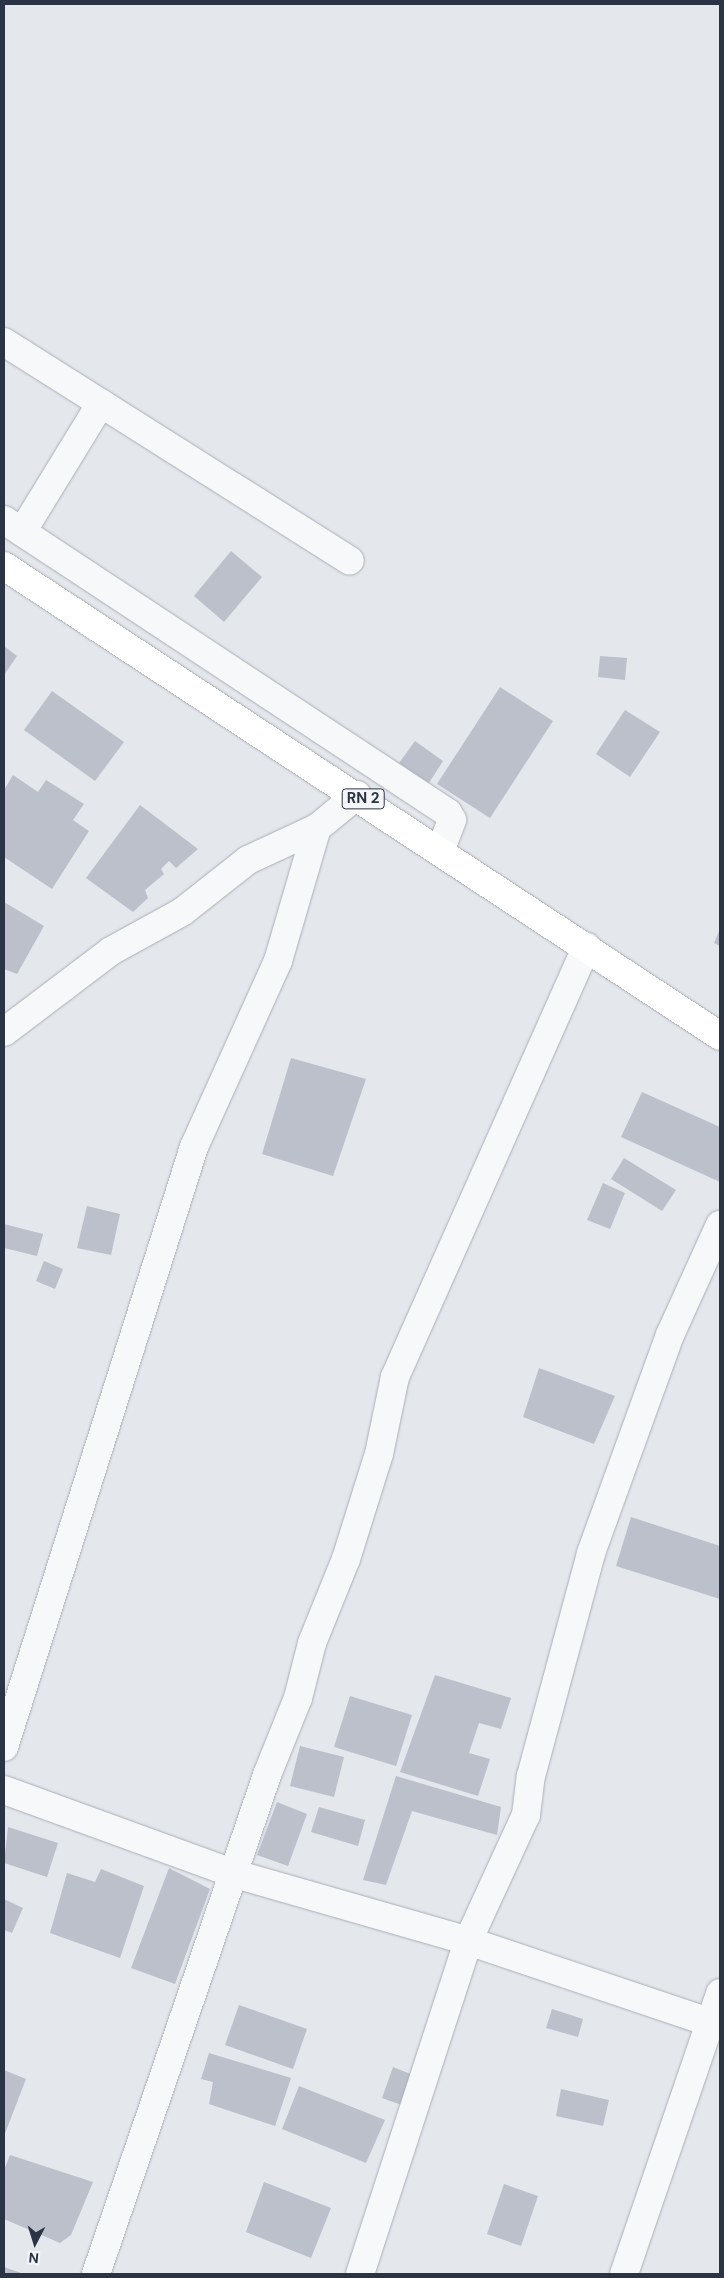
<!DOCTYPE html>
<style>
body{margin:0}
#map{position:relative;width:724px;height:2278px;overflow:hidden;background:#e4e7ec;font-family:"DM Sans",sans-serif}
div>[style]{position:absolute}
[style*='--x']{left:calc(var(--x)*1px);top:calc(var(--y)*1px);width:calc(var(--w)*1px);rotate:calc(var(--a)*1deg)}
.building>*{inset:0;background:#bbc0ca}
.roads{filter:drop-shadow(0 0 1px #a9aeb7) drop-shadow(0 0 1px #a9aeb7)}
.minor>*{height:28px;margin:-14px;padding:0 14px;transform-origin:14px;border-radius:14px;background:#f7f8fa}
.trunk>*{height:28px;margin:-14px;padding:0 14px;transform-origin:14px;border-radius:14px;background:#fff}
span{translate:-50% -50%;white-space:nowrap;text-align:center;line-height:1.15;-webkit-text-stroke:4.5px #f4f6f9;paint-order:stroke}
.shield-label span{padding:1px 4px;background:#f4f6f9;border:1px solid;border-radius:4px;-webkit-text-stroke-width:0}
.shield-label{font-size:15px;color:#2b3445;font-weight:700}
.frame{position:absolute;inset:0;border:5px solid #2b3445;pointer-events:none}
.north{position:absolute;left:10px;top:2218px;width:50px;height:50px;-webkit-text-stroke:4px #f4f6f9;paint-order:stroke;rotate:185deg;font-size:14px;font-weight:700;line-height:20px;text-align:center;color:#2b3445}
.north::after{content:'';display:block;margin:auto;width:18px;height:22px;background:#2b3445;clip-path:polygon(50% 0,100% 100%,50% 72%,0 100%)}
</style>
<div id="map">
<div class="building">
<i style="clip-path:polygon(231px 551px,262px 577px,224px 622px,194px 596px)"></i>
<i style="clip-path:polygon(4px 646px,17px 656px,4px 675px)"></i>
<i style="clip-path:polygon(600px 656px,627px 658px,625px 680px,598px 677px)"></i>
<i style="clip-path:polygon(500px 687px,553px 721px,490px 818px,437px 784px)"></i>
<i style="clip-path:polygon(52px 691px,124px 742px,95px 781px,24px 730px)"></i>
<i style="clip-path:polygon(625px 710px,660px 732px,630px 777px,596px 754px)"></i>
<i style="clip-path:polygon(415px 741px,443px 761px,429px 783px,399px 763px)"></i>
<i style="clip-path:polygon(13px 775px,38px 792px,46px 780px,84px 804px,73px 820px,89px 831px,52px 889px,4px 857px,4px 790px)"></i>
<i style="clip-path:polygon(140px 805px,198px 849px,176px 868px,169px 861px,161px 869px,164px 874px,145px 890px,148px 898px,133px 912px,86px 878px)"></i>
<i style="clip-path:polygon(4px 902px,44px 926px,17px 974px,4px 969px)"></i>
<i style="clip-path:polygon(720px 929px,720px 946px,714px 943px)"></i>
<i style="clip-path:polygon(291px 1058px,366px 1079px,333px 1176px,262px 1154px)"></i>
<i style="clip-path:polygon(642px 1092px,720px 1127px,720px 1182px,621px 1137px)"></i>
<i style="clip-path:polygon(624px 1158px,676px 1190px,662px 1211px,611px 1179px)"></i>
<i style="clip-path:polygon(603px 1183px,625px 1193px,610px 1229px,587px 1220px)"></i>
<i style="clip-path:polygon(87px 1206px,120px 1214px,111px 1255px,77px 1248px)"></i>
<i style="clip-path:polygon(4px 1224px,43px 1234px,37px 1256px,4px 1248px)"></i>
<i style="clip-path:polygon(44px 1261px,63px 1269px,55px 1289px,36px 1281px)"></i>
<i style="clip-path:polygon(539px 1368px,615px 1396px,594px 1444px,523px 1417px)"></i>
<i style="clip-path:polygon(631px 1517px,720px 1546px,720px 1599px,616px 1566px)"></i>
<i style="clip-path:polygon(435px 1675px,511px 1698px,501px 1729px,479px 1723px,469px 1753px,490px 1759px,478px 1796px,400px 1772px)"></i>
<i style="clip-path:polygon(350px 1696px,412px 1715px,396px 1766px,334px 1747px)"></i>
<i style="clip-path:polygon(300px 1746px,344px 1757px,334px 1797px,290px 1786px)"></i>
<i style="clip-path:polygon(396px 1776px,501px 1807px,497px 1835px,412px 1811px,386px 1885px,363px 1880px)"></i>
<i style="clip-path:polygon(277px 1802px,307px 1814px,288px 1866px,257px 1855px)"></i>
<i style="clip-path:polygon(319px 1807px,365px 1820px,358px 1846px,311px 1832px)"></i>
<i style="clip-path:polygon(8px 1827px,58px 1843px,47px 1877px,4px 1863px)"></i>
<i style="clip-path:polygon(169px 1868px,210px 1889px,175px 1984px,131px 1968px)"></i>
<i style="clip-path:polygon(101px 1869px,144px 1886px,120px 1958px,50px 1933px,67px 1873px,95px 1882px)"></i>
<i style="clip-path:polygon(4px 1899px,23px 1908px,12px 1933px,4px 1930px)"></i>
<i style="clip-path:polygon(239px 2005px,307px 2029px,293px 2069px,225px 2045px)"></i>
<i style="clip-path:polygon(552px 2009px,583px 2019px,578px 2037px,546px 2028px)"></i>
<i style="clip-path:polygon(209px 2053px,291px 2078px,275px 2126px,209px 2104px,213px 2082px,201px 2079px)"></i>
<i style="clip-path:polygon(393px 2067px,418px 2077px,407px 2107px,382px 2098px)"></i>
<i style="clip-path:polygon(4px 2070px,26px 2079px,4px 2136px)"></i>
<i style="clip-path:polygon(299px 2086px,385px 2120px,366px 2163px,282px 2129px)"></i>
<i style="clip-path:polygon(561px 2089px,609px 2100px,603px 2126px,556px 2116px)"></i>
<i style="clip-path:polygon(10px 2155px,93px 2182px,71px 2235px,60px 2243px,4px 2219px,4px 2170px)"></i>
<i style="clip-path:polygon(264px 2182px,331px 2208px,311px 2258px,246px 2232px)"></i>
<i style="clip-path:polygon(504px 2184px,538px 2196px,521px 2246px,487px 2234px)"></i>
<i style="clip-path:polygon(4px 2267px,24px 2274px,4px 2274px)"></i>
</div>
<div class="roads">
<div class="minor">
<i style="--x:4;--y:342;--w:409;--a:32.3"></i>
<i style="--x:4;--y:520;--w:532;--a:33.42"></i>
<i style="--x:448;--y:813;--w:8;--a:60"></i>
<i style="--x:452;--y:820;--w:33;--a:111"></i>
<i style="--x:22;--y:532;--w:151;--a:-58.5"></i>
<i style="--x:4;--y:1032;--w:134;--a:-37.1"></i>
<i style="--x:111;--y:951;--w:81;--a:-28.8"></i>
<i style="--x:182;--y:912;--w:84;--a:-38.2"></i>
<i style="--x:248;--y:860;--w:76;--a:-24.9"></i>
<i style="--x:317;--y:828;--w:52;--a:-39.5"></i>
<i style="--x:4;--y:1747;--w:629;--a:-72.43"></i>
<i style="--x:194;--y:1147;--w:204;--a:-65.7"></i>
<i style="--x:278;--y:961;--w:139;--a:-73.7"></i>
<i style="--x:4;--y:1790;--w:246;--a:20"></i>
<i style="--x:235;--y:1874;--w:242;--a:16"></i>
<i style="--x:468;--y:1941;--w:266;--a:18.6"></i>
<i style="--x:96;--y:2274;--w:527;--a:-71.08"></i>
<i style="--x:267;--y:1775;--w:83;--a:-68.1"></i>
<i style="--x:298;--y:1698;--w:57;--a:-75.7"></i>
<i style="--x:312;--y:1643;--w:91;--a:-68"></i>
<i style="--x:346;--y:1559;--w:110;--a:-72.6"></i>
<i style="--x:379;--y:1454;--w:79;--a:-78.3"></i>
<i style="--x:395;--y:1377;--w:471;--a:-66"></i>
<i style="--x:360;--y:2274;--w:350;--a:-72"></i>
<i style="--x:468;--y:1941;--w:139;--a:-65.3"></i>
<i style="--x:526;--y:1815;--w:39;--a:-83"></i>
<i style="--x:531;--y:1776;--w:231;--a:-74.9"></i>
<i style="--x:591;--y:1553;--w:232;--a:-70.1"></i>
<i style="--x:670;--y:1335;--w:121;--a:-65.6"></i>
<i style="--x:624;--y:2274;--w:297;--a:-71.1"></i>
</div>
<div class="trunk">
<i style="--x:4;--y:566;--w:856;--a:33.28"></i>
</div>
</div>
<div class="shield-label">
<span style="left:363px;top:799px">RN 2</span>
</div>
<div class="frame"></div>
<div class="north">N</div>
</div>
